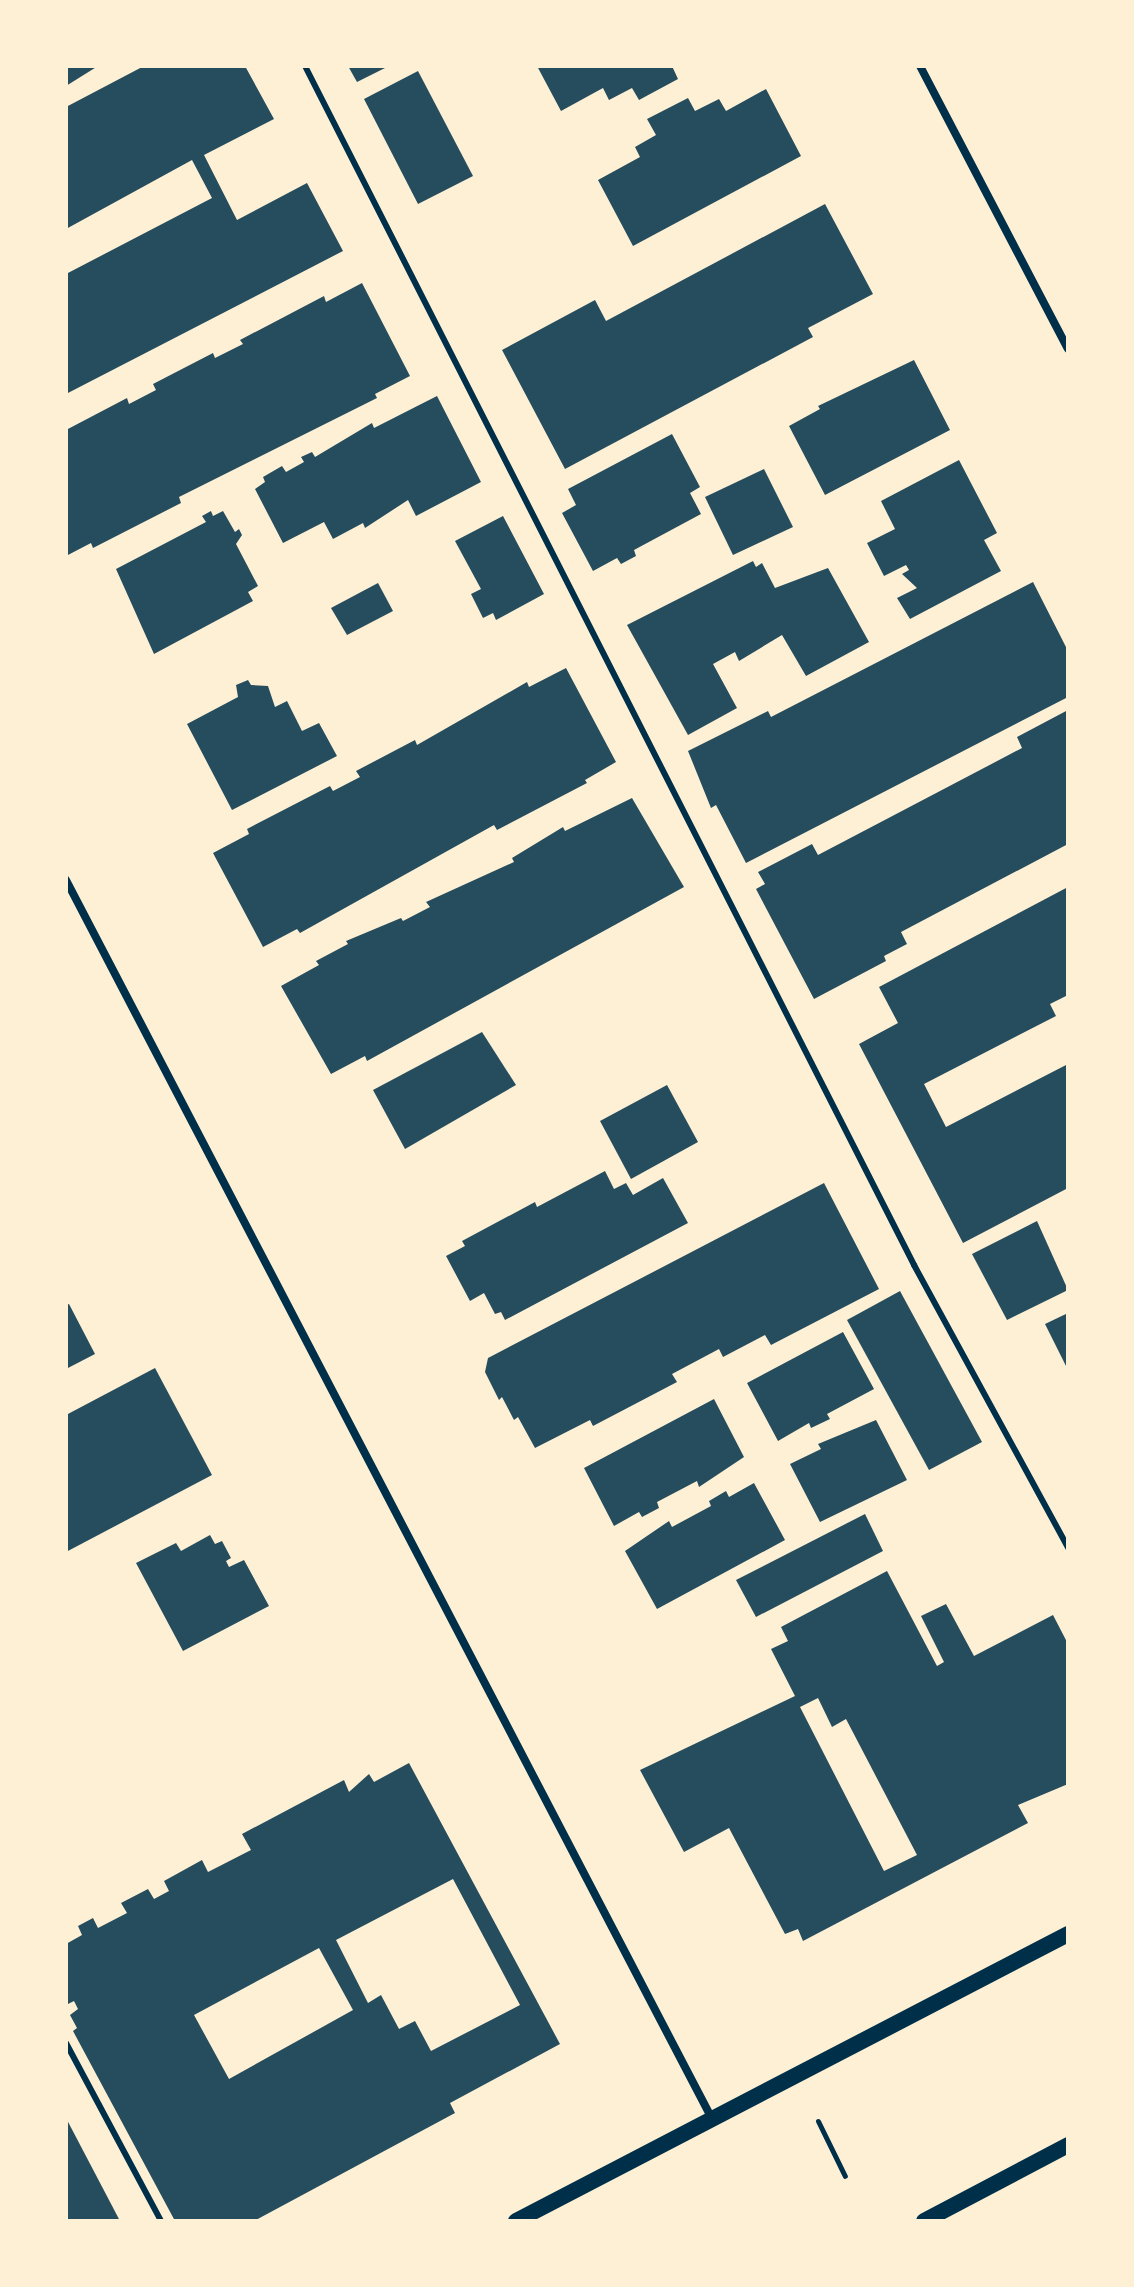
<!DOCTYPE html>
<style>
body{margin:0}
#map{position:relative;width:1134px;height:2287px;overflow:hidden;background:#fdf0d5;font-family:Signika,sans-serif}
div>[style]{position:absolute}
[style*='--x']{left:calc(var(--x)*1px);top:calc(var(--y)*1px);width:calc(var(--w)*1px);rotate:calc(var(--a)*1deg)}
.building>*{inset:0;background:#264d5e}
.path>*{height:5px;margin:-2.5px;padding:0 2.5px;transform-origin:2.5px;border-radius:2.5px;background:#003049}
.service>*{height:6px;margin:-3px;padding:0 3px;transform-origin:3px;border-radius:3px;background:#003049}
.minor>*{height:8px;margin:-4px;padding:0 4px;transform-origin:4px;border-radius:4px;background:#003049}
.secondary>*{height:16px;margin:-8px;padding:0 8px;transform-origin:8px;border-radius:8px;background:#003049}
span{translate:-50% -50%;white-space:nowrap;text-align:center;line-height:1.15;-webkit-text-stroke:8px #fdf0d5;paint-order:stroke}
.frame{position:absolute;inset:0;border:68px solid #fdf0d5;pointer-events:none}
</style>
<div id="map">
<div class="building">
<i style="clip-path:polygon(66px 66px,98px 66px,66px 86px)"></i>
<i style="clip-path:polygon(144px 66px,245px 66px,274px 119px,204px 155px,237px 220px,307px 183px,343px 251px,66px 394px,66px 274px,212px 198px,192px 160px,66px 229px,66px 107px)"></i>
<i style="clip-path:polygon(348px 66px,389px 66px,357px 82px)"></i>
<i style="clip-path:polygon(537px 66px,672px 66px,678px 79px,639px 100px,632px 88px,609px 100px,603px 88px,561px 111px)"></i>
<i style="clip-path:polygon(418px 71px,473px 176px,418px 204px,364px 99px)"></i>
<i style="clip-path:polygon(766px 89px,801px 156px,633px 246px,598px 180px,640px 157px,635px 147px,656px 135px,647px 119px,688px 98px,695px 111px,719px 99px,726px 111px)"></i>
<i style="clip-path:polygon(825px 204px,873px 294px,808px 328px,813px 337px,565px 469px,502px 350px,595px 300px,606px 321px)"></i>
<i style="clip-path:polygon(362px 283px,410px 376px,375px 394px,377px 398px,179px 497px,181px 503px,93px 548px,91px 543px,66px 556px,66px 430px,127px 398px,129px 404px,156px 390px,153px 384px,213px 353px,215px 358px,243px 344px,240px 340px,324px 296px,326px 302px)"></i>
<i style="clip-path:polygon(914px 360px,950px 430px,825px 495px,789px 426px,820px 409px,818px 406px)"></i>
<i style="clip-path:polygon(437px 396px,481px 482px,416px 516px,408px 500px,365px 528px,363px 523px,333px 539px,324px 522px,283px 543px,255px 489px,265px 482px,263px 477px,282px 466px,286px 472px,304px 462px,301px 457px,312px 452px,315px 457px,372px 423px,374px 428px)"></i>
<i style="clip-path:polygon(672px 434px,700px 487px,690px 493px,701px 514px,634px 550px,636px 556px,621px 564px,617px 558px,593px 571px,562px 513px,576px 505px,568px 489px)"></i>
<i style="clip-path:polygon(959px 460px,997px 533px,984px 540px,1001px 571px,910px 619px,897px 598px,917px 588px,902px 574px,909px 570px,906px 565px,884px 576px,867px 543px,895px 529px,881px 501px)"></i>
<i style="clip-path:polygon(764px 469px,793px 527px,733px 555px,705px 497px)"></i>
<i style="clip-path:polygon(211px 511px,213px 516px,223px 511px,235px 532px,239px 529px,242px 535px,236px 544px,258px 586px,248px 592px,253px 601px,154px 654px,116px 569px,206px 522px,202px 516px)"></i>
<i style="clip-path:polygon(503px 516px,544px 594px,496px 620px,493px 613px,483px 618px,471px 594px,481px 589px,455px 541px)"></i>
<i style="clip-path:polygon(753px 561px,756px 567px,762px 563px,775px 588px,828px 568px,869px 642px,806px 676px,782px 635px,739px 661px,735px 652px,713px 664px,737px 708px,688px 735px,627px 625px)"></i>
<i style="clip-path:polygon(1033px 582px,1068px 651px,1068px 697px,746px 863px,716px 805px,711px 808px,688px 751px,768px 711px,771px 717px)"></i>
<i style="clip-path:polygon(378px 583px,393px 611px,347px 635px,331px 608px)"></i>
<i style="clip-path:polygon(566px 668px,616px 762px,585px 780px,587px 783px,497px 830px,494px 825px,300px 933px,297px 929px,263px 947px,213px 853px,249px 834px,247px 829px,330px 786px,333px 791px,360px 777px,356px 771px,415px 740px,417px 745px,527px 682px,529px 687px)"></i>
<i style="clip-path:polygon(248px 680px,251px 685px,268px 686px,275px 707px,287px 701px,302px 731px,319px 723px,337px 756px,232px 810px,187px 724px,238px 697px,236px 685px)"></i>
<i style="clip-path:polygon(1068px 710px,1068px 844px,901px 932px,907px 944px,884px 956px,886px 961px,814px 999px,756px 889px,765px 884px,758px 872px,812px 844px,818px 855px,1022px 748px,1017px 737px)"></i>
<i style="clip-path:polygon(632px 798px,684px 887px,367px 1061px,365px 1056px,331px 1074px,281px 986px,319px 965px,316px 961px,348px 944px,346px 941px,401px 918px,403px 921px,430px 907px,426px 902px,514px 862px,512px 858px,563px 827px,565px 831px)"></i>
<i style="clip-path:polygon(1068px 887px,1068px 995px,1050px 1004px,1056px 1016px,924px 1084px,946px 1127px,1068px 1064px,1068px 1188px,963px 1243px,859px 1044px,898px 1023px,879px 987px)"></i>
<i style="clip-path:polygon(482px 1032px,516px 1085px,405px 1149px,373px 1090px)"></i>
<i style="clip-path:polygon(667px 1085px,698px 1142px,631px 1179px,600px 1121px)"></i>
<i style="clip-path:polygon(605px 1171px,614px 1189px,626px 1183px,633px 1195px,663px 1178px,688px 1223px,505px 1320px,501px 1312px,495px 1314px,484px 1293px,470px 1301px,446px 1256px,465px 1246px,462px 1241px,535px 1202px,537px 1207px)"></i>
<i style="clip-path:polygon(824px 1183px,879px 1289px,771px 1345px,765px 1335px,723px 1357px,719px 1349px,672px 1374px,677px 1382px,593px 1426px,590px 1420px,535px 1448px,518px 1417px,514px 1420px,502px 1397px,499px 1400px,485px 1372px,488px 1358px)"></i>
<i style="clip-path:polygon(1037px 1221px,1068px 1290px,1007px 1320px,972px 1254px)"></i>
<i style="clip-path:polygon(900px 1291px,982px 1442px,929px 1470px,847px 1320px)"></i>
<i style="clip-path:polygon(69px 1304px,95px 1354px,66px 1369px,66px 1305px)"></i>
<i style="clip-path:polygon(1068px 1313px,1068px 1370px,1045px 1324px)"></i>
<i style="clip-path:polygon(843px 1332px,874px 1389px,827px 1414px,830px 1419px,811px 1428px,809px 1423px,778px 1441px,747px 1383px)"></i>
<i style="clip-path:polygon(155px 1368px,212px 1475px,66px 1552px,66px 1415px)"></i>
<i style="clip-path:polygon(714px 1399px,744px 1457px,699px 1487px,697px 1481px,657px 1502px,659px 1508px,642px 1517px,639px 1512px,614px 1526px,584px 1468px)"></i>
<i style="clip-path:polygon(876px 1420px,907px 1480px,820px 1522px,790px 1464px,821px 1449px,818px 1444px)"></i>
<i style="clip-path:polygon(754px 1483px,785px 1540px,657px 1609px,625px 1551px,669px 1521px,672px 1527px,711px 1506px,709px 1501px,726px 1491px,729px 1497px)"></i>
<i style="clip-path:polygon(865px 1514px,883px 1551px,756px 1617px,736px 1580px)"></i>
<i style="clip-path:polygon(210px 1535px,215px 1544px,222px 1541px,231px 1558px,226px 1561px,229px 1567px,244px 1560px,269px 1606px,183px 1651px,136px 1563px,176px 1543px,181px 1551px)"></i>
<i style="clip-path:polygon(evenodd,887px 1571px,937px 1666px,944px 1662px,921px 1616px,946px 1604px,974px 1656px,1053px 1615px,1068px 1644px,1068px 1784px,1018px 1805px,1028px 1823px,803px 1941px,798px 1929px,785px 1934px,729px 1828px,684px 1852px,640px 1770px,795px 1696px,771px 1649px,788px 1641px,781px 1627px,887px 1571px,818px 1698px,832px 1727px,846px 1719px,917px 1855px,884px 1871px,800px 1707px,818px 1698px)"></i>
<i style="clip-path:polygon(evenodd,409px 1763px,560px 2044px,450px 2103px,455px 2113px,254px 2221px,175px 2221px,73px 2031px,77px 2028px,70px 2015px,78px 2009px,74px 2001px,66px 2005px,66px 1944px,82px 1935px,78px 1926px,93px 1918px,98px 1928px,127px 1913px,121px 1903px,148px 1889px,154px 1899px,169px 1891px,164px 1881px,202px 1860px,208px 1872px,251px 1850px,242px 1834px,344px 1780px,349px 1792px,369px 1774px,374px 1782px,409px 1763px,453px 1879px,520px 2005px,431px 2051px,415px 2021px,399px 2029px,381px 1995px,368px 2003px,336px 1940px,453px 1879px,409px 1763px,319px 1948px,353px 2010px,229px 2079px,194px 2015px,319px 1948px)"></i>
<i style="clip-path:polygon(66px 2118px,120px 2221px,66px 2221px)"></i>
</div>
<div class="path">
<i style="--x:818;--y:2121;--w:61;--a:63.9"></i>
</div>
<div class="service">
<i style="--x:305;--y:66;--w:1345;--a:63.07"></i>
<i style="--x:914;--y:1265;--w:322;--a:61.4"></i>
<i style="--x:66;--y:2043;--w:202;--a:61.9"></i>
</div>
<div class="minor">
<i style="--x:920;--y:66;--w:319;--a:62.4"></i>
<i style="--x:66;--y:880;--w:1397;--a:62.46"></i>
</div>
<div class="secondary">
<i style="--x:516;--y:2221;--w:622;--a:-27.47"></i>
<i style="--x:924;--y:2221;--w:163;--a:-27.8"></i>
</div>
<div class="frame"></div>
</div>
